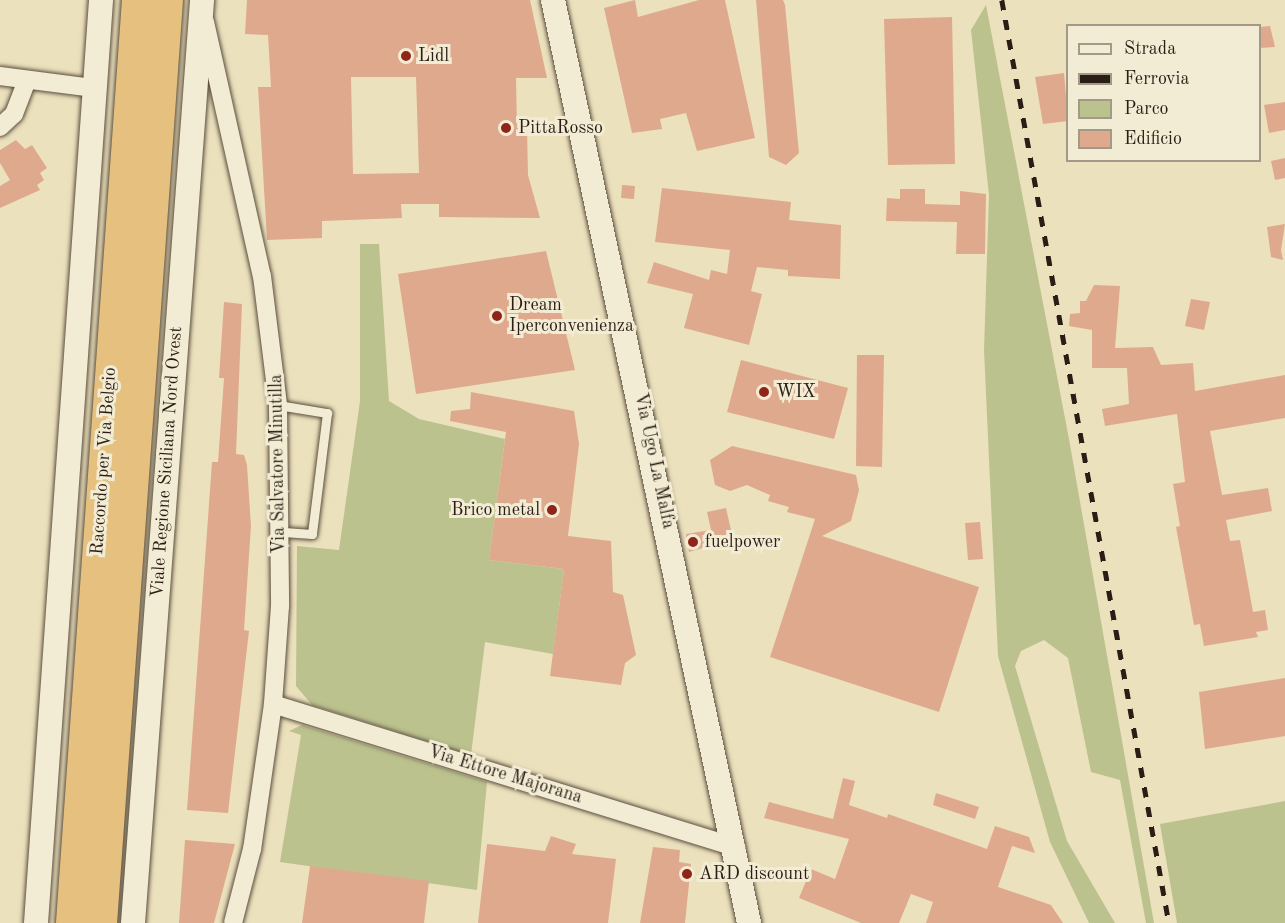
<!DOCTYPE html>
<style>
body{margin:0}
#map{position:relative;width:1285px;height:923px;overflow:hidden;background:#ece1bd;font-family:"Old Standard TT",serif}
div>[style]{position:absolute}
[style*='--x']{left:calc(var(--x)*1px);top:calc(var(--y)*1px);width:calc(var(--w)*1px);rotate:calc(var(--a)*1deg)}
.green>*{inset:0;background:#bbc28e}
.building>*{inset:0;background:#dfa98d}
.roads{filter:drop-shadow(0 0 2px #5b4e3f) drop-shadow(0 0 2px #5b4e3f)}
.lane>*{height:9px;margin:-4.5px;padding:0 4.5px;transform-origin:4.5px;border-radius:4.5px;background:#f3ecd4}
.street>*{height:18px;margin:-9px;padding:0 9px;transform-origin:9px;border-radius:9px;background:#f3ecd4}
.secondary>*{height:24px;margin:-12px;padding:0 12px;transform-origin:12px;border-radius:12px;background:#f3ecd4}
.highway>*{height:32px;margin:-16px;padding:0 16px;transform-origin:16px;border-radius:16px;background:#e6c07e}
.rail>*{height:4.5px;margin-top:-2.25px;transform-origin:0;background:repeating-linear-gradient(90deg,#2b1d15 0 10px,transparent 0 20px)}
.dots>*{width:16px;height:16px;translate:-50% -50%;box-sizing:border-box;border:3px solid #f3ecd4;border-radius:50%}
span{translate:-50% -50%;white-space:nowrap;text-align:center;line-height:1.15;-webkit-text-stroke:6px #f3ecd4;paint-order:stroke}
.poi-label{font-size:18px;color:#2b1d15}
.left{translate:0 -50%;text-align:left}
.right{translate:-100% -50%;text-align:right}
.street-label{font-size:18px;color:#2b1d15}
.legend{position:absolute;left:1066px;top:24px;width:195px;height:138px;box-sizing:border-box;background:#f3ecd4;border:2px solid #a39988;margin:0;padding:8px 10px;list-style:none;font-size:18px;color:#2b1d15}
.legend li{display:flex;align-items:center;gap:12px;height:30px}
.legend b{width:30px;border:2px solid #a39988}
</style>
<div id="map">
<div class="green">
<i style="clip-path:polygon(986px 5px,1069px 439px,1154px 923px,1146px 923px,1120px 780px,1091px 772px,1068px 658px,1044px 640px,1021px 651px,1015px 666px,1067px 841px,1115px 923px,1089px 923px,1050px 842px,998px 656px,984px 350px,989px 195px,971px 30px)"></i>
<i style="clip-path:polygon(360px 244px,379px 244px,389px 401px,419px 419px,505px 439px,489px 560px,564px 569px,553px 654px,485px 642px,471px 755px,312px 705px,296px 686px,297px 546px,339px 550px,360px 401px)"></i>
<i style="clip-path:polygon(302px 725px,487px 782px,477px 890px,280px 862px,301px 735px,289px 731px)"></i>
<i style="clip-path:polygon(1285px 801px,1285px 923px,1177px 923px,1160px 824px)"></i>
</div>
<div class="building">
<i style="clip-path:polygon(evenodd,247px 0,530px 0,547px 78px,516px 78px,517px 128px,527px 128px,528px 175px,540px 218px,439px 217px,439px 204px,401px 204px,402px 218px,322px 221px,322px 238px,267px 240px,258px 87px,271px 87px,268px 35px,245px 34px,247px 0,351px 77px,416px 77px,419px 173px,353px 174px,351px 77px)"></i>
<i style="clip-path:polygon(635px 0,638px 17px,699px 0,725px 0,755px 138px,697px 151px,686px 113px,660px 119px,662px 129px,632px 133px,604px 8px)"></i>
<i style="clip-path:polygon(756px 0,783px 0,785px 5px,799px 153px,786px 165px,769px 157px)"></i>
<i style="clip-path:polygon(952px 17px,955px 164px,888px 165px,884px 19px)"></i>
<i style="clip-path:polygon(1270px 26px,1275px 47px,1260px 48px,1260px 27px)"></i>
<i style="clip-path:polygon(1064px 73px,1068px 121px,1043px 124px,1035px 77px)"></i>
<i style="clip-path:polygon(1285px 102px,1285px 130px,1269px 133px,1264px 105px)"></i>
<i style="clip-path:polygon(16px 140px,25px 149px,32px 145px,47px 168px,40px 173px,44px 180px,37px 185px,40px 190px,0 208px,0 186px,10px 180px,0 163px,0 150px)"></i>
<i style="clip-path:polygon(1285px 158px,1285px 178px,1275px 180px,1271px 161px)"></i>
<i style="clip-path:polygon(622px 185px,635px 186px,634px 199px,621px 198px)"></i>
<i style="clip-path:polygon(662px 188px,791px 202px,789px 220px,841px 225px,840px 279px,788px 276px,788px 270px,757px 267px,751px 291px,762px 294px,749px 345px,684px 328px,693px 294px,647px 283px,654px 262px,709px 280px,711px 270px,727px 274px,730px 250px,655px 242px)"></i>
<i style="clip-path:polygon(900px 189px,925px 189px,925px 204px,960px 205px,960px 191px,986px 194px,985px 254px,956px 254px,957px 222px,886px 221px,887px 198px,900px 199px)"></i>
<i style="clip-path:polygon(1285px 224px,1281px 250px,1283px 260px,1271px 257px,1267px 227px)"></i>
<i style="clip-path:polygon(546px 251px,575px 370px,416px 394px,398px 274px)"></i>
<i style="clip-path:polygon(1094px 285px,1120px 286px,1115px 348px,1153px 347px,1161px 365px,1193px 363px,1195px 391px,1285px 375px,1285px 418px,1210px 431px,1222px 495px,1268px 488px,1272px 511px,1226px 520px,1230px 541px,1240px 540px,1253px 612px,1265px 610px,1268px 630px,1256px 632px,1258px 637px,1204px 646px,1200px 624px,1194px 625px,1176px 527px,1180px 526px,1173px 484px,1185px 482px,1177px 414px,1105px 426px,1102px 409px,1129px 404px,1127px 368px,1092px 368px,1092px 330px,1069px 326px,1070px 314px,1080px 313px,1080px 301px,1086px 301px)"></i>
<i style="clip-path:polygon(1191px 299px,1210px 302px,1204px 330px,1185px 326px)"></i>
<i style="clip-path:polygon(224px 302px,242px 304px,236px 454px,244px 455px,247px 465px,251px 526px,244px 630px,249px 631px,228px 813px,187px 810px,212px 462px,218px 462px,224px 378px,219px 378px)"></i>
<i style="clip-path:polygon(857px 355px,884px 355px,882px 467px,856px 466px)"></i>
<i style="clip-path:polygon(741px 360px,848px 388px,834px 439px,727px 412px)"></i>
<i style="clip-path:polygon(471px 392px,574px 411px,579px 444px,568px 536px,611px 541px,613px 592px,623px 595px,636px 655px,625px 663px,621px 685px,550px 676px,564px 569px,489px 560px,506px 432px,450px 421px,451px 411px,470px 409px)"></i>
<i style="clip-path:polygon(732px 446px,856px 475px,859px 490px,851px 521px,822px 536px,979px 587px,939px 712px,770px 657px,815px 519px,787px 512px,789px 507px,768px 501px,770px 495px,747px 485px,730px 491px,715px 485px,710px 460px)"></i>
<i style="clip-path:polygon(726px 508px,733px 539px,689px 552px,686px 534px,711px 530px,707px 512px)"></i>
<i style="clip-path:polygon(980px 522px,983px 559px,968px 560px,965px 523px)"></i>
<i style="clip-path:polygon(1285px 678px,1285px 736px,1205px 749px,1199px 692px)"></i>
<i style="clip-path:polygon(843px 778px,855px 781px,849px 805px,887px 818px,888px 814px,987px 849px,995px 826px,1029px 837px,1035px 853px,1012px 846px,998px 887px,1051px 905px,1063px 923px,926px 923px,933px 902px,911px 894px,899px 923px,861px 923px,799px 898px,811px 869px,835px 879px,849px 839px,764px 818px,769px 802px,833px 819px)"></i>
<i style="clip-path:polygon(936px 793px,979px 807px,975px 819px,933px 805px)"></i>
<i style="clip-path:polygon(551px 836px,576px 844px,572px 854px,616px 859px,608px 923px,478px 923px,487px 844px,545px 851px)"></i>
<i style="clip-path:polygon(185px 840px,235px 844px,214px 923px,179px 923px)"></i>
<i style="clip-path:polygon(653px 847px,680px 850px,679px 862px,691px 864px,685px 923px,640px 923px)"></i>
<i style="clip-path:polygon(310px 866px,429px 881px,424px 923px,302px 923px)"></i>
</div>
<div class="roads">
<div class="lane">
<i style="--x:278;--y:405;--w:50;--a:9.3"></i>
<i style="--x:327;--y:413;--w:122;--a:97.1"></i>
<i style="--x:312;--y:534;--w:32;--a:-176"></i>
</div>
<div class="street">
<i style="--x:205;--y:22;--w:260;--a:77.4"></i>
<i style="--x:262;--y:276;--w:130;--a:82.9"></i>
<i style="--x:278;--y:405;--w:201;--a:89.4"></i>
<i style="--x:280;--y:606;--w:98;--a:94.1"></i>
<i style="--x:273;--y:704;--w:147;--a:98.2"></i>
<i style="--x:252;--y:849;--w:76;--a:104.4"></i>
<i style="--x:0;--y:76;--w:95;--a:7.3"></i>
<i style="--x:0;--y:127;--w:19;--a:-43"></i>
<i style="--x:14;--y:114;--w:36;--a:-69"></i>
<i style="--x:273;--y:704;--w:485;--a:17.2"></i>
</div>
<div class="secondary">
<i style="--x:553;--y:0;--w:944;--a:78.01"></i>
<i style="--x:36;--y:923;--w:925;--a:-85.97"></i>
<i style="--x:133;--y:923;--w:926;--a:-85.72"></i>
</div>
<div class="highway">
<i style="--x:72;--y:923;--w:925;--a:-85.91"></i>
<i style="--x:101;--y:923;--w:925;--a:-85.91"></i>
</div>
</div>
<div class="rail">
<i style="--x:1002;--y:0;--w:938;--a:79.74"></i>
</div>
<div class="dots">
<i style="left:406px;top:56px;background:#8f2418"></i>
<i style="left:506px;top:128px;background:#8f2418"></i>
<i style="left:497px;top:316px;background:#8f2418"></i>
<i style="left:764px;top:392px;background:#8f2418"></i>
<i style="left:552px;top:510px;background:#8f2418"></i>
<i style="left:693px;top:542px;background:#8f2418"></i>
<i style="left:687px;top:874px;background:#8f2418"></i>
</div>
<div class="poi-label">
<span class="left" style="left:418px;top:56px">Lidl</span>
<span class="left" style="left:518px;top:128px">PittaRosso</span>
<span class="left" style="left:509px;top:316px">Dream<br>Iperconvenienza</span>
<span class="left" style="left:776px;top:392px">WIX</span>
<span class="right" style="left:540px;top:510px">Brico metal</span>
<span class="left" style="left:705px;top:542px">fuelpower</span>
<span class="left" style="left:699px;top:874px">ARD discount</span>
</div>
<div class="street-label">
<span style="left:104px;top:461px;rotate:-86deg">Raccordo per Via Belgio</span>
<span style="left:654px;top:461px;rotate:78deg">Via Ugo La Malfa</span>
<span style="left:167px;top:462px;rotate:-86deg">Viale Regione Siciliana Nord Ovest</span>
<span style="left:278px;top:464px;rotate:-91deg">Via Salvatore Minutilla</span>
<span style="left:505px;top:775px;rotate:17deg">Via Ettore Majorana</span>
</div>
<ul class="legend">
<li><b style="height:8px;background:#f3ecd4"></b>Strada</li>
<li><b style="height:8px;background:#2b1d15"></b>Ferrovia</li>
<li><b style="height:16px;background:#bbc28e"></b>Parco</li>
<li><b style="height:16px;background:#dfa98d"></b>Edificio</li>
</ul>
</div>
